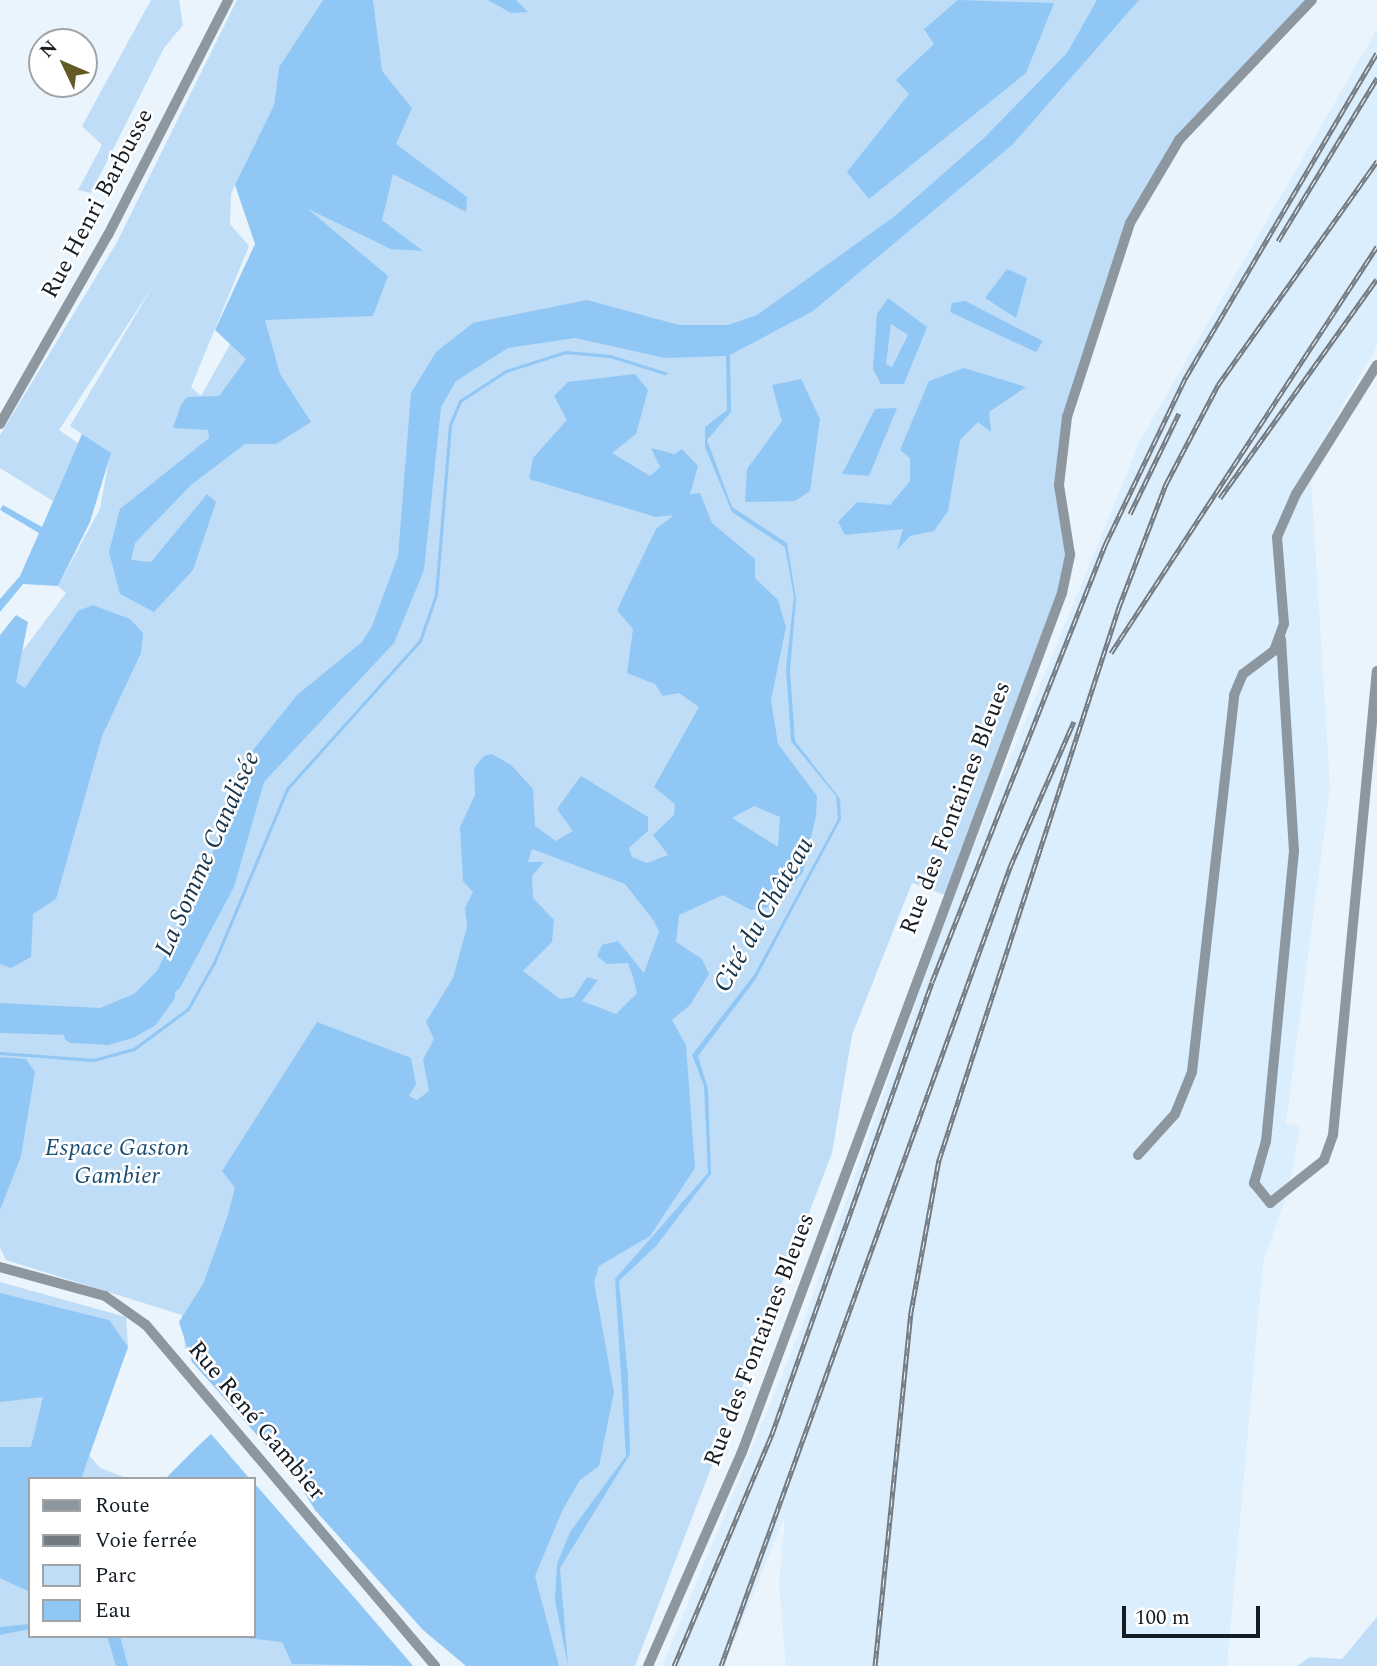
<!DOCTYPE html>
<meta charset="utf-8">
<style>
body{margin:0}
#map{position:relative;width:1377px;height:1666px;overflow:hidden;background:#eaf4fc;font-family:Spectral,serif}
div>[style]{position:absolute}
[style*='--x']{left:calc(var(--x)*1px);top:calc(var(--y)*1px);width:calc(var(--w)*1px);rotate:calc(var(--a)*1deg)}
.built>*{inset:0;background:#dbeefd}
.green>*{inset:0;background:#bfddf7}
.water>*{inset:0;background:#91c7f4}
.stream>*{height:2.5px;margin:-1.25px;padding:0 1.25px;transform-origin:1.25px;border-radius:1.25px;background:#91c7f4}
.river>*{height:16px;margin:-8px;padding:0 8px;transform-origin:8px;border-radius:8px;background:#91c7f4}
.minor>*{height:10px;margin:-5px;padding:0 5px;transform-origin:5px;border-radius:5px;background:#8d979f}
.rail>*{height:5px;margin-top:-2.5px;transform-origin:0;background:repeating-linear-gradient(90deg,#fff 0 8px,#727a82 0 16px);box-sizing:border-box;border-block:2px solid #727a82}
span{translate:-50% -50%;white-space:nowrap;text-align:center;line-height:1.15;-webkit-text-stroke:5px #fff;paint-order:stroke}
.street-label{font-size:24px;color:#141c24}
.park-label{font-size:24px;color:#1b4e73;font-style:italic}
.water-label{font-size:26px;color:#17354c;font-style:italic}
.legend{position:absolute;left:28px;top:1477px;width:228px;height:161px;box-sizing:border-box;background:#fff;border:2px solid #a1a4a7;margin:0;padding:9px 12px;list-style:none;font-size:21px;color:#141c24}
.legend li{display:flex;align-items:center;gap:14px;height:35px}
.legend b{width:35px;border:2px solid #a1a4a7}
.north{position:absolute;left:28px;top:28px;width:70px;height:70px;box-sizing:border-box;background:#fff;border:2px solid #a1a4a7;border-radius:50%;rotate:314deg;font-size:19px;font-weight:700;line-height:28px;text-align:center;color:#141c24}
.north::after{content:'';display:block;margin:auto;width:24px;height:32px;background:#635a26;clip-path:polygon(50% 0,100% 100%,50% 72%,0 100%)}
.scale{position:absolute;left:1122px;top:1606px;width:138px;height:32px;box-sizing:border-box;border:4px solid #141c24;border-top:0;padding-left:9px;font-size:21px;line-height:24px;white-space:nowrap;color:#141c24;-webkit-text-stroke:5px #fff;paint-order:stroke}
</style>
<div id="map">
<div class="built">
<i style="clip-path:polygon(1377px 29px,1377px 346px,1310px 462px,1330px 788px,1286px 1123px,1300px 1127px,1289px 1188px,1263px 1263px,1227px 1666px,786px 1666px,779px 1584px,785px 1516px,724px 1666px,662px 1666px,800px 1331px,955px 892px,1141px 439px)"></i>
</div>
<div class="green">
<i style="clip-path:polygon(151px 0,179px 0,183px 25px,164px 48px,91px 193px,78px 190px,102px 145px,82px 126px)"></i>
<i style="clip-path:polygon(237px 0,323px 0,279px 67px,274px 105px,231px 194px,230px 224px,249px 246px,191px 387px,201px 396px,247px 314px,344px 0,1312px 0,1179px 140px,1130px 223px,1087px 346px,1060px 474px,1069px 571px,945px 895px,912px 883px,852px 1035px,832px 1153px,635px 1666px,469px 1666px,185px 1349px,182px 1315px,6px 1260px,0 1248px,0 681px,66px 593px,58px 586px,100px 509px,110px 453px,70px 426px,154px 284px,59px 430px,78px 443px,53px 501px,0 468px,0 435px,116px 244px)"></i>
<i style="clip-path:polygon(0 1282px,126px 1317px,128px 1347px,88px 1454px,100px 1468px,130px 1479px,30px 1479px,30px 1636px,254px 1636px,254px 1483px,413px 1666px,0 1666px)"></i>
<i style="clip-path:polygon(1377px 1617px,1377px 1666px,1297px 1666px,1310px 1657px,1342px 1659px)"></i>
</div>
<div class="water">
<i style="clip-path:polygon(323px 0,373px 0,382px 71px,412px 108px,396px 144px,467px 197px,466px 212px,393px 174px,382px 220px,423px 251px,391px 249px,308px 209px,388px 276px,373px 316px,265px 320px,280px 374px,311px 422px,276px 444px,245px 444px,191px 485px,135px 543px,131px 560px,151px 562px,207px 494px,216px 502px,193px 570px,154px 612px,120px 594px,109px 552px,120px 509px,209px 438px,208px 430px,173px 428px,181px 405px,187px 397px,219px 396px,246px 359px,215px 330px,255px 244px,235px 185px,274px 105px,279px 67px)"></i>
<i style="clip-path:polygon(488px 0,516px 0,528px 12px,511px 13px)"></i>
<i style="clip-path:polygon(958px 0,1054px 3px,1026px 73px,869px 199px,847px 172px,909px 94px,896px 80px,934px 44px,924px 29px)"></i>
<i style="clip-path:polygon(1097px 0,1139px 0,1012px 145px,813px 311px,730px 355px,731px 412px,707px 440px,732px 507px,787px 543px,796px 599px,790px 671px,795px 741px,840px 799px,841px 819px,755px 980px,698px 1056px,708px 1089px,711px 1174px,656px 1246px,619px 1281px,628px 1376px,630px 1454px,560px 1568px,568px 1666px,555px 1600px,557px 1564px,570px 1532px,626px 1456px,615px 1279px,708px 1173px,704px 1086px,692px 1055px,754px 975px,838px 819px,836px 796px,791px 741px,786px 668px,794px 597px,785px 547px,732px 512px,705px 447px,705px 427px,727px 410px,726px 356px,665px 358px,575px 338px,508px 348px,456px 381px,441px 407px,424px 570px,394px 643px,264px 782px,234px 887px,180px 988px,143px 1021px,105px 1036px,0 1033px,0 1003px,100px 1008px,134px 994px,157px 971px,203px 879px,245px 760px,297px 695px,362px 642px,372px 626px,398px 556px,411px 393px,436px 352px,473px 323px,587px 300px,679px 325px,728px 325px,757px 315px,895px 216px,984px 138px,1067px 53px)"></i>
<i style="clip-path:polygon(1007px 269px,1027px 278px,1016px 318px,985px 298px)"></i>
<i style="clip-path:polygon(evenodd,888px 298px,927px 327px,904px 384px,881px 384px,873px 369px,877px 314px,888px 298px,891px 324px,908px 335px,892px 367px,886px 364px,891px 324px)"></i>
<i style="clip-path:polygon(965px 301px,1043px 341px,1036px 352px,950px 312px,952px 303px)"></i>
<i style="clip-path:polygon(964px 368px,1026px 387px,989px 412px,991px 432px,978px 422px,960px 440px,948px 511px,934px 531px,910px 536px,897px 550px,903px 529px,845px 535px,838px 522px,857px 502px,890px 505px,910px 481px,910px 458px,900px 450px,929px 381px)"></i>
<i style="clip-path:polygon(evenodd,635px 374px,648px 390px,636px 434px,612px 453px,650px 476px,660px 467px,651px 448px,674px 454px,682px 449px,698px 466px,690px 494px,700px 493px,712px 523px,755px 559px,755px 578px,778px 600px,786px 627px,771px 700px,778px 744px,817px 796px,816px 816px,803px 872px,774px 906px,751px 910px,723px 895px,679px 915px,676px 942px,702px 959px,709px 974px,690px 1005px,672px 1020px,686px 1045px,695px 1168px,650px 1236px,599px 1266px,594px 1282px,614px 1392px,599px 1466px,580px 1480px,563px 1509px,535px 1576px,559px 1666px,466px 1666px,423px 1630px,315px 1510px,297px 1480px,192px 1362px,179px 1322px,203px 1284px,227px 1218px,235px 1188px,222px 1171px,317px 1022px,411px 1058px,416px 1084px,409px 1096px,417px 1100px,429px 1091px,423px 1060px,434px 1039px,426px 1022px,453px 978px,467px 927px,465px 908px,473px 892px,463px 881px,460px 827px,475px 795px,474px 768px,484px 756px,492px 754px,511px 765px,533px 789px,535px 826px,556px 841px,573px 831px,557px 809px,581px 776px,648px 817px,648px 831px,629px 848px,632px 857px,647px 863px,668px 855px,653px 835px,674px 815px,675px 804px,654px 787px,699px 707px,679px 693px,663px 696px,655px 684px,627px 673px,633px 629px,617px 610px,656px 529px,674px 515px,656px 517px,529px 479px,533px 458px,567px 420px,554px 396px,568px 382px,635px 374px,754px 806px,780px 817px,778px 847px,732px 818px,754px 806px,635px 374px,532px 849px,625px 884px,654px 921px,659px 932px,644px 973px,618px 941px,602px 945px,597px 956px,607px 964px,628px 963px,633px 977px,637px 993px,616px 1014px,582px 1001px,598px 980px,587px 977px,574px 997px,560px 999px,523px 971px,552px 942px,554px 920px,533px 898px,532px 876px,544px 862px,528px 862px,532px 849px)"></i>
<i style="clip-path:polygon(801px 379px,820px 419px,810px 491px,795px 501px,745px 502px,747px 469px,782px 421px,772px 385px)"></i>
<i style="clip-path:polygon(897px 408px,869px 476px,842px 474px,875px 409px)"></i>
<i style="clip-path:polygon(82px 434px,111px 453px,90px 522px,58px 586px,23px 584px,0 612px,0 599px,20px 576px,39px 533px,0 510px,3px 505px,42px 527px)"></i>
<i style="clip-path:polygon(93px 605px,130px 619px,143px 633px,141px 653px,102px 736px,56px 899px,33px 914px,31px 957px,11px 968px,0 964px,0 635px,16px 615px,28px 622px,16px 682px,25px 688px,78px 611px)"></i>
<i style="clip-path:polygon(0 1057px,26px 1059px,35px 1072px,21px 1156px,0 1210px)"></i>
<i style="clip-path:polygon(0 1293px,109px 1320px,128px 1347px,81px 1479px,30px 1479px,30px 1592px,0 1578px,0 1447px,31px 1447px,43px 1397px,0 1402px)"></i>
<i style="clip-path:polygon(211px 1434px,250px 1479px,165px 1479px,196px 1448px)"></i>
<i style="clip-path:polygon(254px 1483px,360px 1604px,413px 1666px,292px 1664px,282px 1642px,230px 1636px,254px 1636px)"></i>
<i style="clip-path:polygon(30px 1624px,30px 1629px,0 1635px,0 1627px)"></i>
<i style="clip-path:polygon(107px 1636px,120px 1636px,128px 1666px,116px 1666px)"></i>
</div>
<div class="stream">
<i style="--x:0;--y:1053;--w:94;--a:4.3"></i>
<i style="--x:94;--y:1060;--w:41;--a:-15.4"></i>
<i style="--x:134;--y:1049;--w:67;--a:-36.5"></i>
<i style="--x:188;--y:1009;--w:53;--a:-60.5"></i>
<i style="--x:214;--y:963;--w:189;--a:-67.2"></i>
<i style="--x:287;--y:789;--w:199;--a:-48.1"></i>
<i style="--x:420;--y:641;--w:49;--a:-70.8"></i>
<i style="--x:436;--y:595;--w:171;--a:-85.3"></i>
<i style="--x:450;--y:425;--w:26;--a:-67"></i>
<i style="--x:460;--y:401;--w:55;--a:-33.1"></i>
<i style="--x:506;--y:371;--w:63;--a:-17.6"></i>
<i style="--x:566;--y:352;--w:44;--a:5.2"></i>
<i style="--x:610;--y:356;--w:58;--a:17.2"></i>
</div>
<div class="river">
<i style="--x:72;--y:1035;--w:35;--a:3"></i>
<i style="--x:107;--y:1037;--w:25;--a:-16"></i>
<i style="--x:131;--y:1030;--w:22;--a:-30"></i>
<i style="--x:150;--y:1019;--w:29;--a:-54"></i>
</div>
<div class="minor">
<i style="--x:0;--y:424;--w:218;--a:-60.3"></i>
<i style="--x:108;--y:235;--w:264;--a:-62.9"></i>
<i style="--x:1281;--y:639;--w:212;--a:86.5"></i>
<i style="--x:1294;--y:851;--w:291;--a:95.5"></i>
<i style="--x:1266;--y:1141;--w:44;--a:105.9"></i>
<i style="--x:1254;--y:1183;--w:26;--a:51"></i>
<i style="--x:1270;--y:1203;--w:69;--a:-38.5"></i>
<i style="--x:1324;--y:1160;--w:27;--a:-70"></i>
<i style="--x:1333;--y:1135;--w:466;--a:-84.6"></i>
<i style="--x:1138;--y:1155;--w:55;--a:-47.9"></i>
<i style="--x:1175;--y:1114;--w:45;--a:-68"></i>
<i style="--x:1192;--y:1072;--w:379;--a:-83.6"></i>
<i style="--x:1234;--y:695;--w:23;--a:-67"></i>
<i style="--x:1243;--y:674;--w:39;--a:-37"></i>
<i style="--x:1274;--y:651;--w:29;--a:-70"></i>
<i style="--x:1284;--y:624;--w:87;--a:-94.6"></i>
<i style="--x:1277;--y:537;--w:47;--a:-66.2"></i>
<i style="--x:1296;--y:494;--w:152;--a:-57.9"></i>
<i style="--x:0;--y:1267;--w:109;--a:15.4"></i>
<i style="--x:105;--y:1296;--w:50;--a:35.3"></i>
<i style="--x:146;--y:1325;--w:447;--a:49.7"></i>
<i style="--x:648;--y:1666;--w:234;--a:-66.3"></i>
<i style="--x:742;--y:1452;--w:917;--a:-69.57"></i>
<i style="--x:1062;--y:593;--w:40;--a:-78"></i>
<i style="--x:1070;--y:554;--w:70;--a:-99.1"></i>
<i style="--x:1059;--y:485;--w:68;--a:-83.3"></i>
<i style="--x:1067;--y:417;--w:204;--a:-72"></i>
<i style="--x:1130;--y:223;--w:96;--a:-59.4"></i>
<i style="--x:1179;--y:140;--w:193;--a:-46.5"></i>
</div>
<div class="rail">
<i style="--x:1278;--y:241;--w:191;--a:-58.7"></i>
<i style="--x:1220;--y:498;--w:269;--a:-54.4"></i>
<i style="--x:1130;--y:514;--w:112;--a:-64.1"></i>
<i style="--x:1111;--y:653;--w:486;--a:-56.8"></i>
<i style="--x:674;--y:1666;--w:252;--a:-67.1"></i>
<i style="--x:772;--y:1434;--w:479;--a:-70.5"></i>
<i style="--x:932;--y:982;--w:470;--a:-68.4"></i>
<i style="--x:1105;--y:545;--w:187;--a:-64.3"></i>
<i style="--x:1186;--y:377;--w:376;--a:-59.5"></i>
<i style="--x:721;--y:1666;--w:850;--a:-70.11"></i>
<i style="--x:1010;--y:867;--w:159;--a:-66.3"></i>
<i style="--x:875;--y:1666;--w:356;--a:-84.2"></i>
<i style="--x:911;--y:1312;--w:155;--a:-79.6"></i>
<i style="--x:939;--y:1160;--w:582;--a:-71.97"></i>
<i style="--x:1119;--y:607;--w:132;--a:-69.1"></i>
<i style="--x:1166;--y:484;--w:112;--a:-62.3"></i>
<i style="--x:1218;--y:385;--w:275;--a:-54.6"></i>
</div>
<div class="street-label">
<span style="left:98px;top:204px;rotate:-62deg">Rue Henri Barbusse</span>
<span style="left:956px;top:808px;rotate:-69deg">Rue des Fontaines Bleues</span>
<span style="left:760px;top:1340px;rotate:-69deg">Rue des Fontaines Bleues</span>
<span style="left:256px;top:1421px;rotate:50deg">Rue René Gambier</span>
</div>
<div class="park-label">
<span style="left:117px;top:1163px">Espace Gaston<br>Gambier</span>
</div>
<div class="water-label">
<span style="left:208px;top:854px;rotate:-66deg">La Somme Canalisée</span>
<span style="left:764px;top:915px;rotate:-60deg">Cité du Château</span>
</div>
<ul class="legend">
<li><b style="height:9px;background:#8d979f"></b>Route</li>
<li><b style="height:9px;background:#727a82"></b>Voie ferrée</li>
<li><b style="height:19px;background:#bfddf7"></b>Parc</li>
<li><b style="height:19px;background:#91c7f4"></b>Eau</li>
</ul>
<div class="north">N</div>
<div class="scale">100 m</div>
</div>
